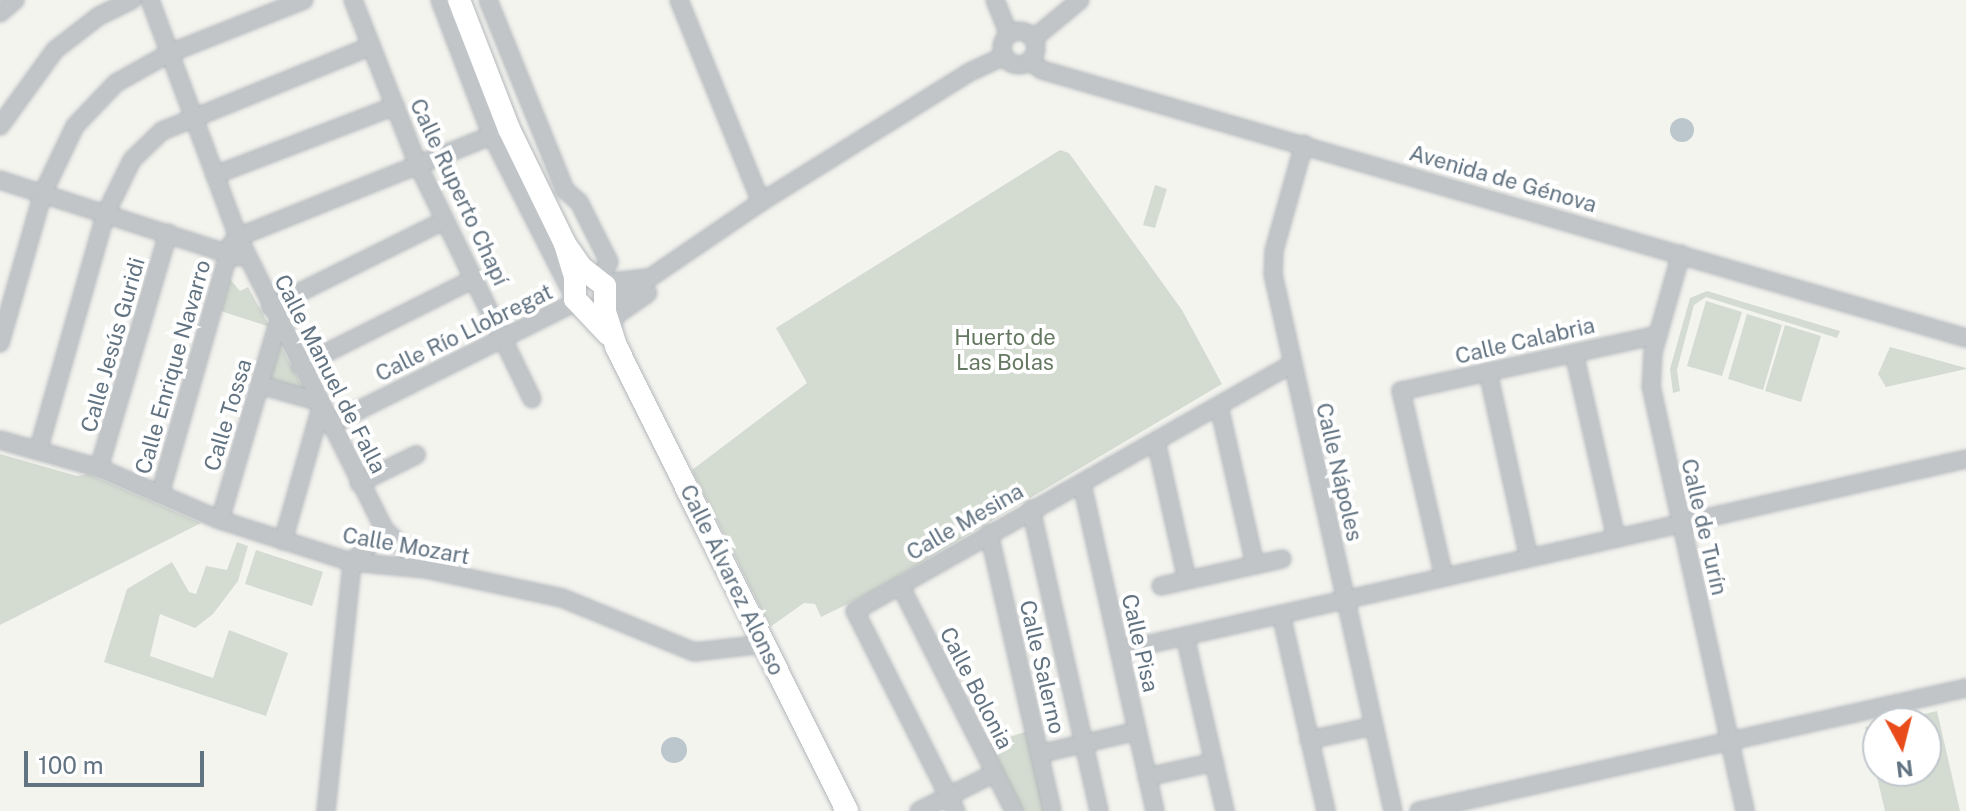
<!DOCTYPE html>
<meta charset="utf-8">
<style>
body{margin:0}
#map{position:relative;width:1966px;height:811px;overflow:hidden;background:#f4f4ef;font-family:"Public Sans",sans-serif}
div>[style]{position:absolute}
[style*='--x']{left:calc(var(--x)*1px);top:calc(var(--y)*1px);width:calc(var(--w)*1px);rotate:calc(var(--a)*1deg)}
.green>*{inset:0;background:#d4dbd0}
.water>*{inset:0;background:#bbc7cc}
.round{border-radius:50%}
.roads{filter:drop-shadow(0 0 2px #b4b8bc) drop-shadow(0 0 2px #b4b8bc)}
.minor>*{height:16px;margin:-8px;padding:0 8px;transform-origin:8px;border-radius:8px;background:#c1c5c8}
.minor>.ring{margin:-8px;padding:0;box-sizing:content-box;background:none;border:16px solid #c1c5c8;border-radius:50%}
.major>*{height:22px;margin:-11px;padding:0 11px;transform-origin:11px;border-radius:11px;background:#fff}
span{translate:-50% -50%;white-space:nowrap;text-align:center;line-height:1.15;-webkit-text-stroke:8px #fff;paint-order:stroke}
.street-label{font-size:22px;color:#627382}
.park-label{font-size:22px;color:#657861}
.north{position:absolute;left:1862px;top:707px;width:80px;height:80px;box-sizing:border-box;background:#fff;border:2px solid #c0c7cd;border-radius:50%;rotate:173deg;font-size:22px;font-weight:700;line-height:32px;text-align:center;color:#627382}
.north::after{content:'';display:block;margin:auto;width:28px;height:36px;background:#e94b1a;clip-path:polygon(50% 0,100% 100%,50% 72%,0 100%)}
.scale{position:absolute;left:24px;top:751px;width:180px;height:36px;box-sizing:border-box;border:4px solid #627382;border-top:0;padding-left:10px;font-size:24px;line-height:28px;white-space:nowrap;color:#627382;-webkit-text-stroke:6px #fff;paint-order:stroke}
</style>
<div id="map">
<div class="green">
<i style="clip-path:polygon(1060px 150px,1069px 153px,1182px 310px,1222px 384px,870px 593px,821px 617px,815px 604px,804px 603px,770px 627px,692px 470px,807px 383px,776px 328px)"></i>
<i style="clip-path:polygon(1155px 185px,1167px 189px,1155px 228px,1143px 225px)"></i>
<i style="clip-path:polygon(230px 279px,240px 291px,248px 287px,270px 327px,221px 311px)"></i>
<i style="clip-path:polygon(1707px 291px,1840px 331px,1837px 338px,1706px 297px,1694px 305px,1677px 370px,1680px 391px,1673px 393px,1670px 369px,1690px 298px)"></i>
<i style="clip-path:polygon(1706px 301px,1742px 312px,1722px 376px,1687px 366px)"></i>
<i style="clip-path:polygon(1747px 314px,1782px 325px,1763px 390px,1728px 379px)"></i>
<i style="clip-path:polygon(1785px 325px,1821px 336px,1801px 402px,1765px 391px)"></i>
<i style="clip-path:polygon(279px 343px,305px 392px,268px 381px)"></i>
<i style="clip-path:polygon(1890px 347px,1966px 368px,1966px 369px,1886px 387px,1878px 374px)"></i>
<i style="clip-path:polygon(0 454px,77px 476px,88px 474px,201px 523px,0 625px)"></i>
<i style="clip-path:polygon(237px 542px,248px 546px,238px 581px,213px 614px,195px 628px,160px 614px,150px 656px,213px 678px,229px 630px,288px 653px,266px 716px,104px 662px,127px 589px,172px 562px,189px 592px,196px 594px,206px 566px,227px 570px)"></i>
<i style="clip-path:polygon(256px 550px,323px 572px,312px 606px,245px 584px)"></i>
<i style="clip-path:polygon(1937px 711px,1960px 811px,1885px 811px,1865px 727px,1878px 724px,1878px 771px,1926px 771px,1926px 723px,1884px 723px)"></i>
<i style="clip-path:polygon(1028px 731px,1047px 811px,1019px 811px,987px 744px)"></i>
</div>
<div class="water">
<i class="round" style="left:1670px;top:118px;width:24px;height:24px"></i>
<i class="round" style="left:661px;top:737px;width:26px;height:26px"></i>
</div>
<div class="roads">
<div class="minor">
<i style="--x:150;--y:0;--w:253;--a:69.6"></i>
<i style="--x:238;--y:237;--w:328;--a:63.4"></i>
<i style="--x:353;--y:0;--w:177;--a:68.5"></i>
<i style="--x:418;--y:165;--w:260;--a:64"></i>
<i style="--x:440;--y:0;--w:146;--a:69.1"></i>
<i style="--x:492;--y:136;--w:183;--a:63"></i>
<i style="--x:488;--y:0;--w:205;--a:67.9"></i>
<i style="--x:565;--y:190;--w:18;--a:41"></i>
<i style="--x:579;--y:202;--w:67;--a:63.4"></i>
<i style="--x:609;--y:262;--w:20;--a:120"></i>
<i style="--x:679;--y:0;--w:218;--a:67.9"></i>
<i style="--x:995;--y:0;--w:37;--a:68"></i>
<i style="--x:0;--y:13;--w:20;--a:-41"></i>
<i class="ring" style="left:1002px;top:31px;width:18px;height:18px"></i>
<i style="--x:1033;--y:39;--w:61;--a:-39.7"></i>
<i style="--x:1029;--y:61;--w:16;--a:35"></i>
<i style="--x:1042;--y:70;--w:962;--a:16.17"></i>
<i style="--x:0;--y:126;--w:94;--a:-54.1"></i>
<i style="--x:55;--y:50;--w:56;--a:-37.7"></i>
<i style="--x:99;--y:16;--w:37;--a:-26"></i>
<i style="--x:1304;--y:144;--w:111;--a:105.7"></i>
<i style="--x:1274;--y:251;--w:23;--a:92"></i>
<i style="--x:1273;--y:274;--w:550;--a:77.4"></i>
<i style="--x:215;--y:175;--w:193;--a:-21"></i>
<i style="--x:0;--y:180;--w:250;--a:17.9"></i>
<i style="--x:238;--y:237;--w:282;--a:-21.8"></i>
<i style="--x:1681;--y:254;--w:102;--a:105.9"></i>
<i style="--x:1653;--y:352;--w:34;--a:93"></i>
<i style="--x:1651;--y:386;--w:435;--a:77.5"></i>
<i style="--x:603;--y:283;--w:44;--a:-6.5"></i>
<i style="--x:604;--y:302;--w:27;--a:-22"></i>
<i style="--x:629;--y:292;--w:160;--a:-34.3"></i>
<i style="--x:761;--y:202;--w:246;--a:-31.9"></i>
<i style="--x:970;--y:72;--w:38;--a:-25"></i>
<i style="--x:270;--y:307;--w:195;--a:-26.4"></i>
<i style="--x:612;--y:332;--w:16;--a:-79"></i>
<i style="--x:615;--y:316;--w:40;--a:-34.9"></i>
<i style="--x:0;--y:343;--w:156;--a:-74"></i>
<i style="--x:43;--y:193;--w:74;--a:-64.5"></i>
<i style="--x:75;--y:126;--w:59;--a:-46.4"></i>
<i style="--x:116;--y:83;--w:62;--a:-29.1"></i>
<i style="--x:170;--y:53;--w:144;--a:-21.6"></i>
<i style="--x:1574;--y:353;--w:190;--a:77.2"></i>
<i style="--x:300;--y:366;--w:195;--a:-26.6"></i>
<i style="--x:1488;--y:372;--w:190;--a:77.6"></i>
<i style="--x:260;--y:385;--w:59;--a:15.7"></i>
<i style="--x:1219;--y:406;--w:163;--a:77.2"></i>
<i style="--x:329;--y:425;--w:276;--a:-26.5"></i>
<i style="--x:0;--y:440;--w:103;--a:15.8"></i>
<i style="--x:99;--y:468;--w:132;--a:23.3"></i>
<i style="--x:220;--y:520;--w:139;--a:17.7"></i>
<i style="--x:352;--y:562;--w:74;--a:5.4"></i>
<i style="--x:426;--y:569;--w:139;--a:12"></i>
<i style="--x:562;--y:598;--w:143;--a:22.2"></i>
<i style="--x:694;--y:652;--w:70;--a:-6.5"></i>
<i style="--x:1156;--y:441;--w:142;--a:77.4"></i>
<i style="--x:38;--y:451;--w:248;--a:-74.1"></i>
<i style="--x:106;--y:213;--w:59;--a:-63.9"></i>
<i style="--x:132;--y:160;--w:42;--a:-44"></i>
<i style="--x:162;--y:131;--w:226;--a:-22.1"></i>
<i style="--x:99;--y:468;--w:245;--a:-73.6"></i>
<i style="--x:359;--y:483;--w:64;--a:-26.2"></i>
<i style="--x:1082;--y:484;--w:335;--a:77.4"></i>
<i style="--x:160;--y:494;--w:260;--a:-74.1"></i>
<i style="--x:231;--y:244;--w:10;--a:-45"></i>
<i style="--x:1031;--y:509;--w:310;--a:77.3"></i>
<i style="--x:220;--y:520;--w:205;--a:-73.6"></i>
<i style="--x:989;--y:533;--w:285;--a:77.2"></i>
<i style="--x:283;--y:541;--w:138;--a:-74.1"></i>
<i style="--x:352;--y:562;--w:46;--a:-44.1"></i>
<i style="--x:385;--y:530;--w:55;--a:43.5"></i>
<i style="--x:1444;--y:577;--w:191;--a:-103"></i>
<i style="--x:1401;--y:391;--w:263;--a:-12.3"></i>
<i style="--x:900;--y:585;--w:253;--a:63.2"></i>
<i style="--x:1161;--y:586;--w:124;--a:-12.6"></i>
<i style="--x:1281;--y:614;--w:202;--a:77.1"></i>
<i style="--x:1185;--y:636;--w:180;--a:77.1"></i>
<i style="--x:1119;--y:651;--w:868;--a:-12.77"></i>
<i style="--x:1309;--y:740;--w:66;--a:-12.2"></i>
<i style="--x:1039;--y:754;--w:101;--a:-13.2"></i>
<i style="--x:1147;--y:777;--w:69;--a:-12.6"></i>
<i style="--x:326;--y:811;--w:250;--a:-84"></i>
<i style="--x:919;--y:811;--w:85;--a:-26.6"></i>
<i style="--x:956;--y:811;--w:224;--a:-116.8"></i>
<i style="--x:855;--y:611;--w:502;--a:-29.48"></i>
<i style="--x:1419;--y:811;--w:561;--a:-12.67"></i>
</div>
<div class="major">
<i style="--x:459;--y:0;--w:138;--a:68.8"></i>
<i style="--x:509;--y:129;--w:128;--a:64"></i>
<i style="--x:565;--y:244;--w:34;--a:73"></i>
<i style="--x:575;--y:277;--w:22;--a:90"></i>
<i style="--x:575;--y:299;--w:48;--a:46.7"></i>
<i style="--x:565;--y:244;--w:29;--a:55"></i>
<i style="--x:582;--y:268;--w:29;--a:38"></i>
<i style="--x:605;--y:286;--w:26;--a:90"></i>
<i style="--x:605;--y:312;--w:38;--a:72"></i>
<i style="--x:617;--y:348;--w:517;--a:63.58"></i>
</div>
</div>
<div class="street-label">
<span style="left:1503px;top:179px;rotate:16deg">Avenida de Génova</span>
<span style="left:459px;top:192px;rotate:65deg">Calle Ruperto Chapí</span>
<span style="left:464px;top:333px;rotate:-26deg">Calle Río Llobregat</span>
<span style="left:1525px;top:341px;rotate:-13deg">Calle Calabria</span>
<span style="left:113px;top:345px;rotate:-74deg">Calle Jesús Guridi</span>
<span style="left:173px;top:367px;rotate:-74deg">Calle Enrique Navarro</span>
<span style="left:330px;top:374px;rotate:63deg">Calle Manuel de Falla</span>
<span style="left:228px;top:415px;rotate:-73deg">Calle Tossa</span>
<span style="left:1339px;top:472px;rotate:77deg">Calle Nápoles</span>
<span style="left:965px;top:522px;rotate:-30deg">Calle Mesina</span>
<span style="left:1704px;top:527px;rotate:77deg">Calle de Turín</span>
<span style="left:406px;top:546px;rotate:10deg">Calle Mozart</span>
<span style="left:732px;top:580px;rotate:64deg">Calle Álvarez Alonso</span>
<span style="left:1140px;top:643px;rotate:77deg">Calle Pisa</span>
<span style="left:1042px;top:667px;rotate:77deg">Calle Salerno</span>
<span style="left:976px;top:688px;rotate:63deg">Calle Bolonia</span>
</div>
<div class="park-label">
<span style="left:1005px;top:350px">Huerto de<br>Las Bolas</span>
</div>
<div class="north">N</div>
<div class="scale">100 m</div>
</div>
